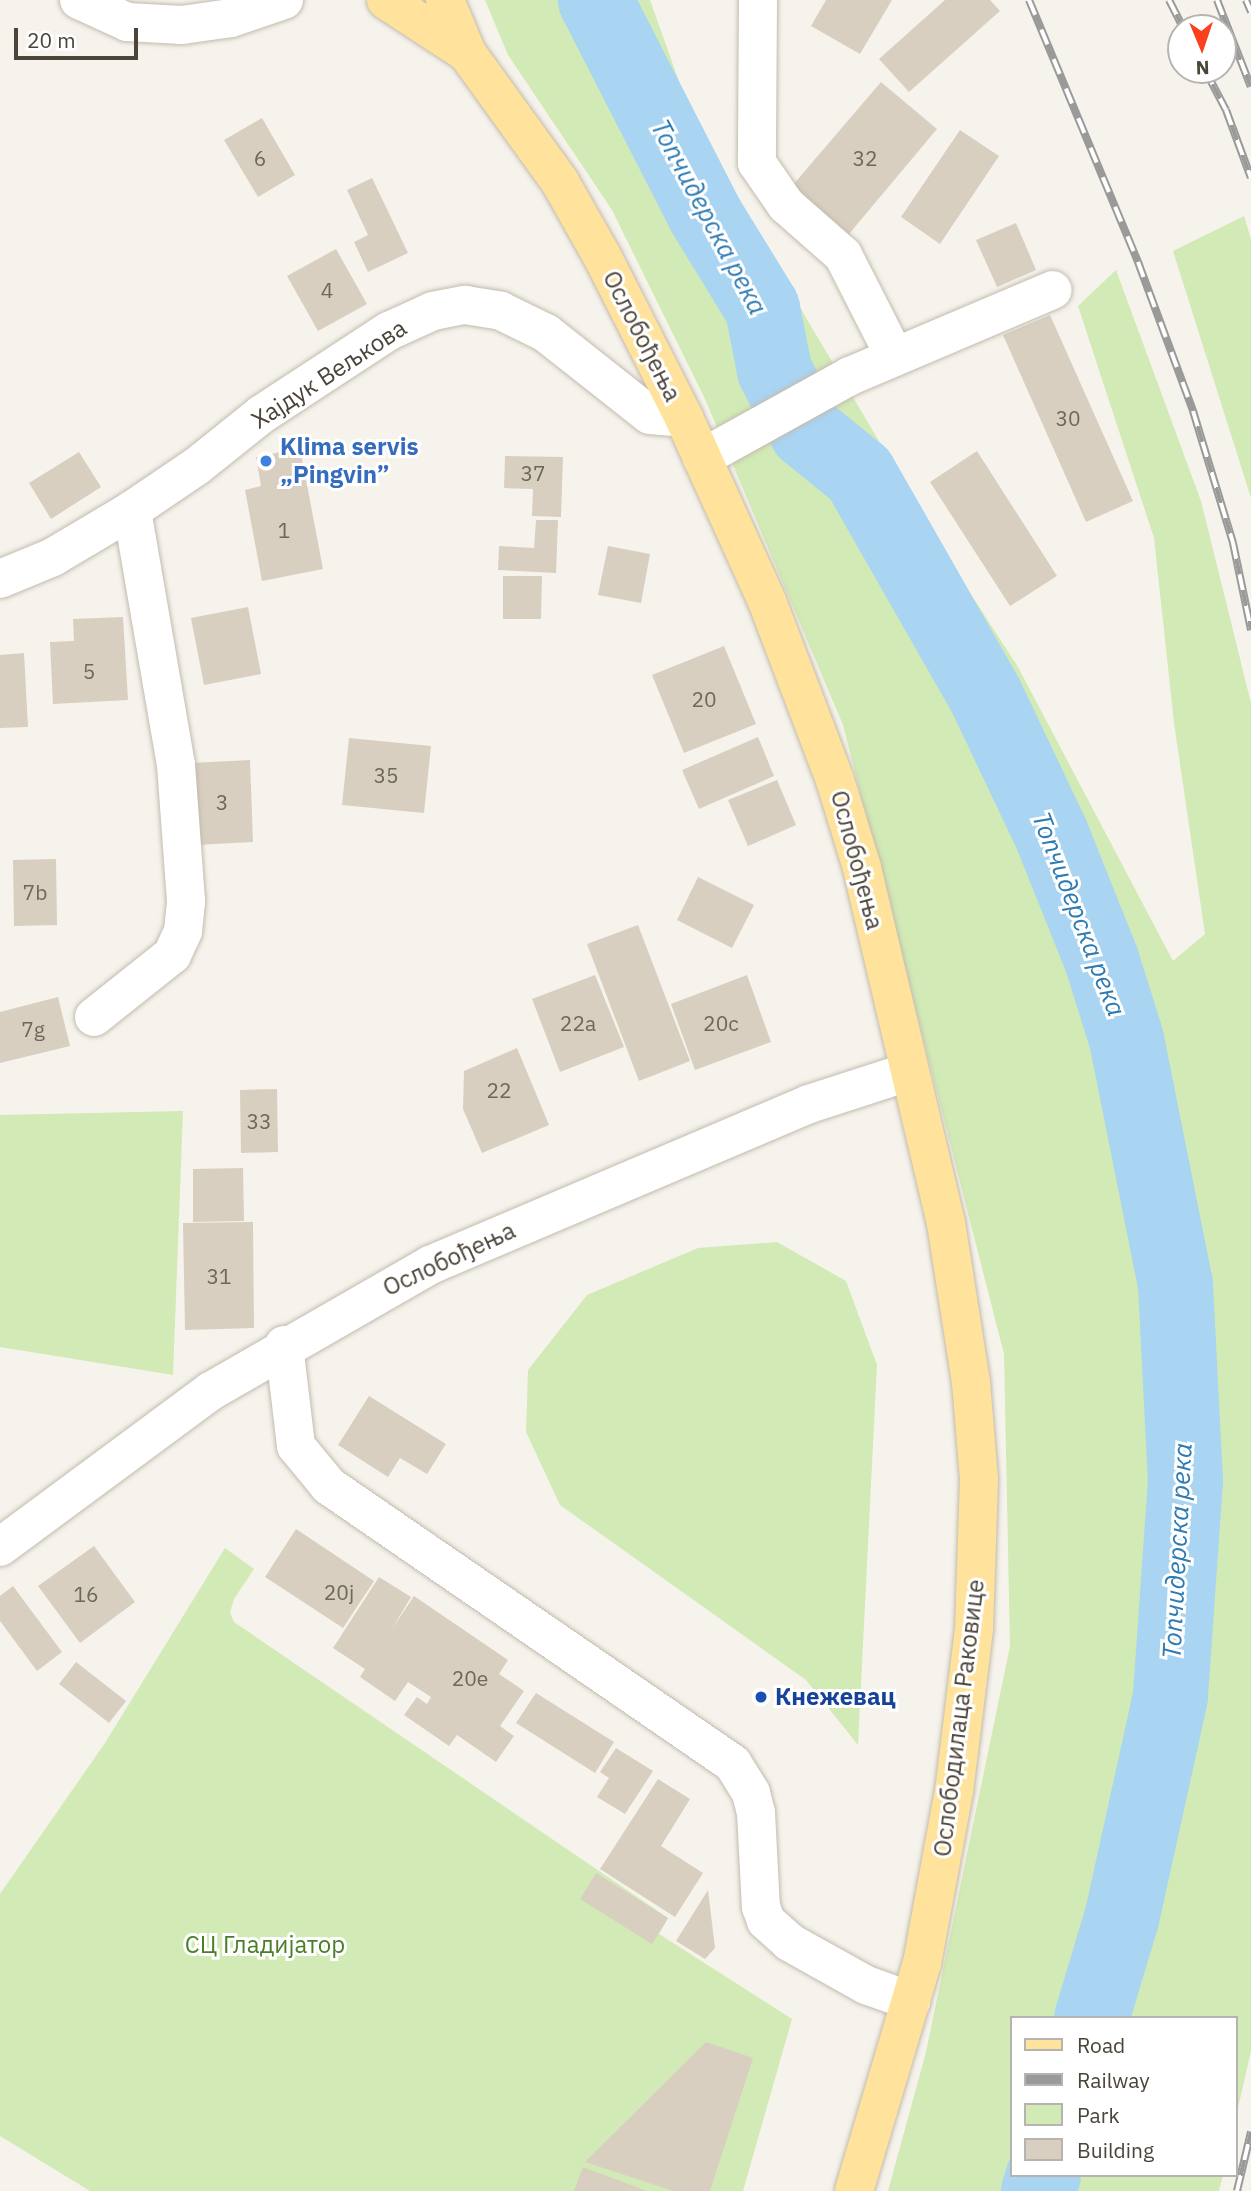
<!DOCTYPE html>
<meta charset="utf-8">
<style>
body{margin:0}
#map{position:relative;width:1251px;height:2191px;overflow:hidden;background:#f6f3ec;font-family:"IBM Plex Sans",sans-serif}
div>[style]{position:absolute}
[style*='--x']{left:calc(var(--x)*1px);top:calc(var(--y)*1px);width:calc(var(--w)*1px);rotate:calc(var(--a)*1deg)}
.green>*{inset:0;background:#d2eab5}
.river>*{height:75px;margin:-37.5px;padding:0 37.5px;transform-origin:37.5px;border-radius:37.5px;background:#a9d4f2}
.building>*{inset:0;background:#d8cfc1}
.roads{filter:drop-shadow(0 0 2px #c2bbae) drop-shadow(0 0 2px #c2bbae)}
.minor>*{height:38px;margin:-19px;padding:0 19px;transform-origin:19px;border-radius:19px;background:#fff}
.major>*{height:38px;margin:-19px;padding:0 19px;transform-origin:19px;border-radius:19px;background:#ffe39c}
.rail>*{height:8px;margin-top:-4px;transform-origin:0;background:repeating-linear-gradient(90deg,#fff 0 16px,#9a9a9a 0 32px);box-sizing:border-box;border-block:2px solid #9a9a9a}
.dots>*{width:19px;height:19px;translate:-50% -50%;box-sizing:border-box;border:4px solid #fff;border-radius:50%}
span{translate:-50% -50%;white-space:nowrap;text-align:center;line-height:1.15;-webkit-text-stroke:6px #fff;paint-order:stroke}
.number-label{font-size:21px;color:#6e675b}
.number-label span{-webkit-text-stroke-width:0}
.street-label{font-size:24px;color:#4b4439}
.shop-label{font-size:24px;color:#366cbe;font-weight:700}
.left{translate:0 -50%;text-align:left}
.transit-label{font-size:24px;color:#164399;font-weight:700}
.park-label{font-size:24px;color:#4a7f2a}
.water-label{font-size:26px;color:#2e7ab2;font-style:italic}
.legend{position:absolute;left:1010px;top:2016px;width:228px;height:161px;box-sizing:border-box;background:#fff;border:2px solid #b7b4b0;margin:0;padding:9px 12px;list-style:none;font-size:21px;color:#4b4439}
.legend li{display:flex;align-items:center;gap:14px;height:35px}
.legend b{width:35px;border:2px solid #b7b4b0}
.north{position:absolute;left:1167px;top:14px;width:70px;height:70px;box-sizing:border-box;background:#fff;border:2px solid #b7b4b0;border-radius:50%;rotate:178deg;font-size:19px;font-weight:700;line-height:28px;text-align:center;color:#4b4439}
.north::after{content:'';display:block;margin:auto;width:24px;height:32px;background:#fc3f1d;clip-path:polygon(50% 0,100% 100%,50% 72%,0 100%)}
.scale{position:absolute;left:14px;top:28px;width:124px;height:32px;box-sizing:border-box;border:4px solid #4b4439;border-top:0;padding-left:9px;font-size:21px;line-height:24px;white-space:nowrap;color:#4b4439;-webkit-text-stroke:5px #fff;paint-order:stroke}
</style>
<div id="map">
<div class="green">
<i style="clip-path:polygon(485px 0,650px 0,698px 135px,954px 568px,1018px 667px,1173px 961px,1205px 934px,1174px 723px,1154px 538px,1078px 306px,1116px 270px,1201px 501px,1251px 703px,1251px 2051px,1235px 2121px,1235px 2018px,1125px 2018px,1175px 1824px,1191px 1709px,1208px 1402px,1170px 1099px,1051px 789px,944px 587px,929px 616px,1065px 868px,1159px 1189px,1185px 1480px,1149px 1801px,1086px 2018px,1011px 2018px,1011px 2175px,1041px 2175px,1037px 2191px,888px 2191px,926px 2052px,1010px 1646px,1004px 1354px,843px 725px,705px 399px,612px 210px,508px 55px)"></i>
<i style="clip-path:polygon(1244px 216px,1251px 239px,1251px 498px,1173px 251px)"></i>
<i style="clip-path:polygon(183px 1111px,173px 1375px,0 1347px,0 1115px)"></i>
<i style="clip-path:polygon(777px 1242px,846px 1281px,877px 1365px,858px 1745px,806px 1680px,560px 1505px,526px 1432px,528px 1370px,587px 1295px,698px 1248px)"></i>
<i style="clip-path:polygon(225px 1548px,254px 1569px,234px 1599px,230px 1612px,234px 1622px,668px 1918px,659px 1934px,792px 2019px,743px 2191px,90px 2191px,0 2136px,0 1894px,105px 1743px)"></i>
<i style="clip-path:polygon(1078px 2175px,1223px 2175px,1219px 2191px,1073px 2191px)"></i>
</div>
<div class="river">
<i style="--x:595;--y:0;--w:242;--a:62.9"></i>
<i style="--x:705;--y:215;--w:109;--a:58.5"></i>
<i style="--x:762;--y:308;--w:63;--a:79"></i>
<i style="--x:774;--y:370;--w:69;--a:62.3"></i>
<i style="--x:806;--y:431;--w:68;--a:39.1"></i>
<i style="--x:859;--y:474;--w:257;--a:60.3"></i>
<i style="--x:986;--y:697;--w:152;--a:64.6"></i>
<i style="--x:1051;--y:834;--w:135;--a:68.2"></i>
<i style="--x:1101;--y:959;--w:84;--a:72.6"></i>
<i style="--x:1126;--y:1039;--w:250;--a:78.7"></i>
<i style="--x:1175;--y:1284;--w:196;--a:87.1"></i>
<i style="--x:1185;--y:1480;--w:217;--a:94"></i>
<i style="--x:1170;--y:1696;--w:227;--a:102.4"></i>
<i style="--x:1121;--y:1918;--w:104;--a:106.7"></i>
<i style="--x:1038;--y:2191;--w:17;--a:-73"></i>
</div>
<div class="building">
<i style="clip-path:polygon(826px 0,892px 0,860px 54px,811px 26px)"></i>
<i style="clip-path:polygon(945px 0,990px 0,1000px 11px,909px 92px,879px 59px)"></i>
<i style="clip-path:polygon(881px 82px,937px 129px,849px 234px,792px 186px)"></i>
<i style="clip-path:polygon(262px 118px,295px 175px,258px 197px,224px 140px)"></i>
<i style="clip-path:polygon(960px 130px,999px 156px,940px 244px,901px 217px)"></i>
<i style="clip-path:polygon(372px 178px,408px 253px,368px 272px,354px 242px,368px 235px,347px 190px)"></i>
<i style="clip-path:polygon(1016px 223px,1036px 270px,997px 287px,976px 240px)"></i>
<i style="clip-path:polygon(336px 249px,367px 304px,318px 331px,287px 276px)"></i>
<i style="clip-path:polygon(1050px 315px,1133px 501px,1086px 522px,1003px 335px)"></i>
<i style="clip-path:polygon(300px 448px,323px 569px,262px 581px,245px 490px,261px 486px,256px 457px)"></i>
<i style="clip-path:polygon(977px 451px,1057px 576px,1010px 606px,930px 482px)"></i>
<i style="clip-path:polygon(79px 452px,101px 487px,51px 519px,29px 483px)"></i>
<i style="clip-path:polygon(505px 456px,563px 457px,561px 517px,532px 516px,533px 489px,504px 488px)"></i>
<i style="clip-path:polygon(536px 520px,558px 520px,556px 573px,498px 570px,499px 546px,534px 548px)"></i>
<i style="clip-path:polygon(608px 546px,650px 554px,641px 603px,598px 595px)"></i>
<i style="clip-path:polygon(503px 576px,542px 576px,541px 619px,503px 619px)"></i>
<i style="clip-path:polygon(248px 607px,261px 674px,204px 685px,191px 618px)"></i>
<i style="clip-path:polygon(123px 617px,128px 700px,53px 704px,50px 642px,74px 641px,73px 619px)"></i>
<i style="clip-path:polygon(724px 646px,756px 724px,684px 753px,652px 675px)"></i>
<i style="clip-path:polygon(24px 653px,28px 727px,0 728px,0 655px)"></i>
<i style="clip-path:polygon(758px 737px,774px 776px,699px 809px,682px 770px)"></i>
<i style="clip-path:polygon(349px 738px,431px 746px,424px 813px,342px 805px)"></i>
<i style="clip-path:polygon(250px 760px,253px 842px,195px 845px,191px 763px)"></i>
<i style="clip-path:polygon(777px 780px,796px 825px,748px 846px,728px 800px)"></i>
<i style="clip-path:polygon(56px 859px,57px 925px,14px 926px,13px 860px)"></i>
<i style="clip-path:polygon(698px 877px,754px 905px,732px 948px,677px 920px)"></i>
<i style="clip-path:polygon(638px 925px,690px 1061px,639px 1081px,587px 944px)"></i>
<i style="clip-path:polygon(595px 975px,624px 1047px,560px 1072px,532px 999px)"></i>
<i style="clip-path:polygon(747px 975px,771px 1042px,695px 1070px,671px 1004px)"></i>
<i style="clip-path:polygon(58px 997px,70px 1046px,0 1063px,0 1012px)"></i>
<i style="clip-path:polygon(517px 1048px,549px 1125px,482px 1153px,463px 1109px,464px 1071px)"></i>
<i style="clip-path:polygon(277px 1089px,278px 1152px,241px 1153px,240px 1090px)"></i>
<i style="clip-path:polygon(243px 1168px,244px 1221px,193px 1222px,193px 1169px)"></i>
<i style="clip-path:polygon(253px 1222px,254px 1328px,185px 1330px,183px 1223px)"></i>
<i style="clip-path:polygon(369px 1396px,446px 1444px,427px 1474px,400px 1458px,388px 1477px,338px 1445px)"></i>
<i style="clip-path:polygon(296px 1529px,374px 1581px,343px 1628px,265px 1577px)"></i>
<i style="clip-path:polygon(94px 1546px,135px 1602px,80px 1643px,38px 1586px)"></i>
<i style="clip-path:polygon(379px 1577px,411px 1597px,392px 1629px,414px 1596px,508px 1660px,499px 1674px,524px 1691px,500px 1726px,514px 1736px,496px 1762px,457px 1735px,449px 1746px,404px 1715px,417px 1697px,427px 1704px,431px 1697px,408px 1682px,395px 1701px,360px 1677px,365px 1669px,333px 1648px)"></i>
<i style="clip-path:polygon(13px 1586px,62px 1652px,37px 1671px,0 1621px,0 1596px)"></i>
<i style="clip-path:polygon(76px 1662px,126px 1701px,109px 1723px,59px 1684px)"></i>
<i style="clip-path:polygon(536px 1693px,614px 1742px,595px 1773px,516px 1723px)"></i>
<i style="clip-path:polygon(616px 1748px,653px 1771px,625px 1814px,597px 1797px,609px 1778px,600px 1772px)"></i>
<i style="clip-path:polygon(658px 1779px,690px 1799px,661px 1846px,703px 1873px,675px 1917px,600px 1869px)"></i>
<i style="clip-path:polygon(596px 1873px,668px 1918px,652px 1944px,580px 1899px)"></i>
<i style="clip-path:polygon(708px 1890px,715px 1948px,705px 1959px,676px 1941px)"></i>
<i style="clip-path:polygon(706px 2042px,753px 2058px,710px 2191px,673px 2191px,585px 2162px)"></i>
<i style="clip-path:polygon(583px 2167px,647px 2191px,574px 2191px)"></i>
</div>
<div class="roads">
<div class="minor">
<i style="--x:79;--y:0;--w:53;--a:24.6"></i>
<i style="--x:127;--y:22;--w:55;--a:3.1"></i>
<i style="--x:182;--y:25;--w:49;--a:-8.1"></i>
<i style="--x:231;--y:18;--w:56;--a:-18.8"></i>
<i style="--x:758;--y:0;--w:163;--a:90.4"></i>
<i style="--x:757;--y:163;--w:51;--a:55.4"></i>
<i style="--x:786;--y:205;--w:76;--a:41.3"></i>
<i style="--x:843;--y:255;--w:114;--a:63"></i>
<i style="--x:702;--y:458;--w:169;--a:-29"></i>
<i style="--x:850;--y:376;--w:220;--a:-23"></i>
<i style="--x:0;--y:579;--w:57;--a:-22.5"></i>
<i style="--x:53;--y:557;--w:92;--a:-30.7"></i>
<i style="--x:132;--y:510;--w:78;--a:-34.1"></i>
<i style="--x:197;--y:466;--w:83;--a:-38.7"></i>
<i style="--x:262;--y:414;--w:152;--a:-33.2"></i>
<i style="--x:389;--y:331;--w:48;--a:-24.4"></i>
<i style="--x:433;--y:311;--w:33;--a:-11"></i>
<i style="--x:465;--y:305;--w:36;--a:9"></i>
<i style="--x:501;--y:311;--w:50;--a:26.1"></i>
<i style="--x:546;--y:333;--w:132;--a:38.3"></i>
<i style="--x:650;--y:415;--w:34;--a:5"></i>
<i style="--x:94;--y:1017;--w:100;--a:-38.5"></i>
<i style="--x:172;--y:955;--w:26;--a:-65"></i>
<i style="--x:183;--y:931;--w:30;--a:-84"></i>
<i style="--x:186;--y:901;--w:136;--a:-94.2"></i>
<i style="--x:176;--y:765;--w:259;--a:-99.8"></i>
<i style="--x:284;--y:1345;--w:102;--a:83.2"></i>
<i style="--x:296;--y:1446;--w:52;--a:50.5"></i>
<i style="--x:329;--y:1486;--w:490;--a:34.5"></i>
<i style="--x:733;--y:1764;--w:34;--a:58"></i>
<i style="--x:751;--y:1793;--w:21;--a:76"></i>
<i style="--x:756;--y:1813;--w:94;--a:87"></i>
<i style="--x:761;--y:1907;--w:15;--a:70"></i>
<i style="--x:766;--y:1921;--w:31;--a:42"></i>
<i style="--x:789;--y:1942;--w:88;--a:29.2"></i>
<i style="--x:866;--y:1985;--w:48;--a:19.6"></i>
<i style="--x:0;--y:1547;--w:262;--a:-36.5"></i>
<i style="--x:211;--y:1391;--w:253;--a:-29.9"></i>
<i style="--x:430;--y:1265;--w:412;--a:-23"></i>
<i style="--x:809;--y:1104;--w:104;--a:-17.9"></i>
</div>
<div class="major">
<i style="--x:386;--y:0;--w:97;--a:33.2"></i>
<i style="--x:445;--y:0;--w:57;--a:67.5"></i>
<i style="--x:467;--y:53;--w:159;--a:54.2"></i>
<i style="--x:560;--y:182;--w:87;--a:60.5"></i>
<i style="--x:603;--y:258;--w:179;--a:63.1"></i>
<i style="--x:684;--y:418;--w:201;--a:65.6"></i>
<i style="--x:767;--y:601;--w:191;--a:69.2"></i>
<i style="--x:835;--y:780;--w:92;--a:72.9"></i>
<i style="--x:862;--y:868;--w:365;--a:76.7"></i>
<i style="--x:946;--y:1223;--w:161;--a:81.1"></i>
<i style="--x:971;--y:1382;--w:97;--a:85.3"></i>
<i style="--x:979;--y:1479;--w:150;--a:91.9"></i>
<i style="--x:974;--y:1629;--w:163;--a:97"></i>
<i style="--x:954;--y:1791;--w:175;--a:100.5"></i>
<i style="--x:922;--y:1963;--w:238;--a:106.6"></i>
</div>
</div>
<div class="rail">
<i style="--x:1029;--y:0;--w:284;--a:67.4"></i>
<i style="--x:1138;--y:262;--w:159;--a:69.7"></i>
<i style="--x:1193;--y:411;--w:138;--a:73.1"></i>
<i style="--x:1233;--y:543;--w:89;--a:78.3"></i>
<i style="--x:1169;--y:0;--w:31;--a:63"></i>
<i style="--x:1217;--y:0;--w:93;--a:68.7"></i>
<i style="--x:1246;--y:0;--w:13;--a:67"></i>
<i style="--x:1205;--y:70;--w:45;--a:62.3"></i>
<i style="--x:1226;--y:110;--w:72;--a:69.8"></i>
<i style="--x:1237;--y:2191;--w:61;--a:-76.7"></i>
</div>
<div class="dots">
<i style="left:266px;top:461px;background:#3f7fe0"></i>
<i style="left:761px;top:1697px;background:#1a4fb4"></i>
</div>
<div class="number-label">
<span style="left:260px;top:158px">6</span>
<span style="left:865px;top:158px">32</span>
<span style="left:327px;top:290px">4</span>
<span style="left:1068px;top:418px">30</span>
<span style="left:533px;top:473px">37</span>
<span style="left:284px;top:530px">1</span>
<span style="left:89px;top:671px">5</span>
<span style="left:704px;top:699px">20</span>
<span style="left:386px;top:775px">35</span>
<span style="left:222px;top:802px">3</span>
<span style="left:35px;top:892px">7b</span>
<span style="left:578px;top:1023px">22a</span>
<span style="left:721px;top:1023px">20c</span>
<span style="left:33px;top:1029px">7g</span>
<span style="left:499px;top:1090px">22</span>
<span style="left:259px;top:1121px">33</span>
<span style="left:219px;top:1276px">31</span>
<span style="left:339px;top:1592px">20j</span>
<span style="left:86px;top:1594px">16</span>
<span style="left:470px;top:1678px">20e</span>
</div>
<div class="street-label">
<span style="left:642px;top:336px;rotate:63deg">Ослобођења</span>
<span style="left:329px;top:374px;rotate:-33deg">Хајдук Вељкова</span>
<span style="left:857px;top:860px;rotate:75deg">Ослобођења</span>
<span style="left:449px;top:1259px;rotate:-25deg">Ослобођења</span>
<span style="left:959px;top:1718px;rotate:-83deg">Ослободилаца Раковице</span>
</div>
<div class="shop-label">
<span class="left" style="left:280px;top:461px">Klima servis<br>„Pingvin”</span>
</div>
<div class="transit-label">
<span class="left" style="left:775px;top:1697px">Кнежевац</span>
</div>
<div class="park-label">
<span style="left:265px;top:1945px">СЦ Гладијатор</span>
</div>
<div class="water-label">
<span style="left:709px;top:217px;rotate:62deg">Топчидерска река</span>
<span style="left:1079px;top:914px;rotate:69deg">Топчидерска река</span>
<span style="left:1177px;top:1551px;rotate:-87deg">Топчидерска река</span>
</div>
<ul class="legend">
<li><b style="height:9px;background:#ffe39c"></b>Road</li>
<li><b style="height:9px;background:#9a9a9a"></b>Railway</li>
<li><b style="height:19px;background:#d2eab5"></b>Park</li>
<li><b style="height:19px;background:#d8cfc1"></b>Building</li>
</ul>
<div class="north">N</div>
<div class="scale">20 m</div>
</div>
